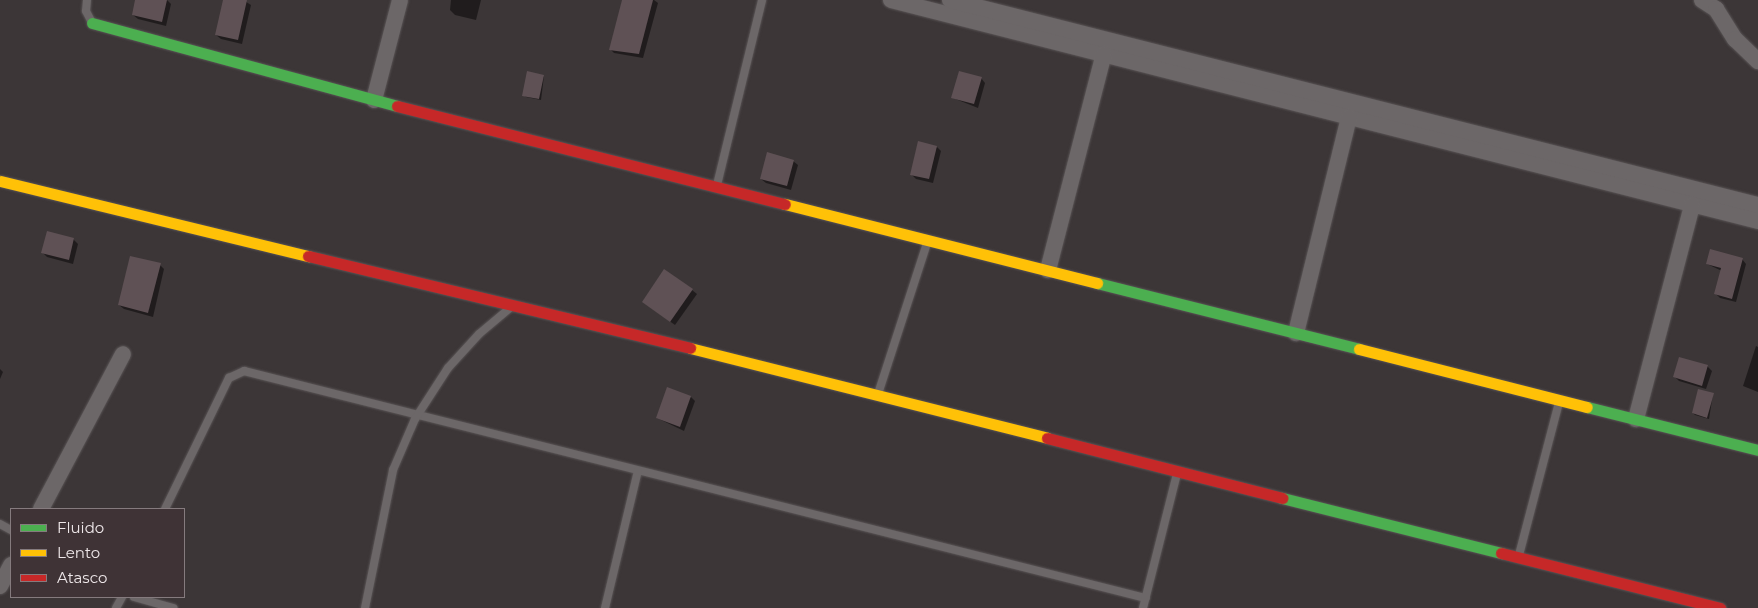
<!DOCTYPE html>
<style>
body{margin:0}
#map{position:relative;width:1758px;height:608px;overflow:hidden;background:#3c3637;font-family:Montserrat,sans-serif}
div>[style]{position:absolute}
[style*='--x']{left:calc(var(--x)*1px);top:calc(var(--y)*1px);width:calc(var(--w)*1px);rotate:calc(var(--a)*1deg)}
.shadow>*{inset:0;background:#0007}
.building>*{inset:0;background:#5f5155}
.roads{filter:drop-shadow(0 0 1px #585354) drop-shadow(0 0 1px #585354)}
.lane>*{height:8px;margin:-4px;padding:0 4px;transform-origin:4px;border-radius:4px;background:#6c6768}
.street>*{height:16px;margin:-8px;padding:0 8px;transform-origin:8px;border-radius:8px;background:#6c6768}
.fast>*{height:11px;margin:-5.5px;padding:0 5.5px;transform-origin:5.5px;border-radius:5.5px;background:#4caf50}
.slow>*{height:11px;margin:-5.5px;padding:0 5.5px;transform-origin:5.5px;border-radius:5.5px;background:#ffc107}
.jam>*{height:11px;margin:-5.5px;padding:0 5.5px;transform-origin:5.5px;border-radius:5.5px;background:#c62828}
span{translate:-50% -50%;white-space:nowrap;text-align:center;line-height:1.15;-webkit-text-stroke:5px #3f3336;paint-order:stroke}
.legend{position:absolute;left:10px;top:508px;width:175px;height:90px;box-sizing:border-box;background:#3f3336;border:1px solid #857b7e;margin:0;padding:6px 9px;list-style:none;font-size:15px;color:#eee7e9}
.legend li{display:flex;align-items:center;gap:10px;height:25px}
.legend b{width:25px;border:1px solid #857b7e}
</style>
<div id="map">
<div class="shadow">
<i style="clip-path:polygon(136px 0,167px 0,171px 4px,166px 26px,138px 19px,133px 15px)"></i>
<i style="clip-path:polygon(225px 0,243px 0,251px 5px,242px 44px,221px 39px,216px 35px)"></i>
<i style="clip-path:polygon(451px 0,481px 0,476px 20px,455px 15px,450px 10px)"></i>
<i style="clip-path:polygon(623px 0,654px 0,658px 3px,643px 58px,614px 53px,610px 49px)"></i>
<i style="clip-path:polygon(544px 76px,541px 100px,526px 97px,524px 95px)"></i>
<i style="clip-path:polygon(981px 78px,985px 83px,978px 108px,953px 98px)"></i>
<i style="clip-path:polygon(937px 147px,941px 151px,933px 183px,916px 179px,911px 174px)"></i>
<i style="clip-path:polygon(793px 161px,798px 165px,791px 190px,766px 183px,761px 179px)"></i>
<i style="clip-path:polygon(73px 239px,78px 244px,73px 264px,47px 257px,43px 253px)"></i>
<i style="clip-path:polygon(1742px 259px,1746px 264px,1736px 302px,1720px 298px,1716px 294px,1722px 271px,1707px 264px)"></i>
<i style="clip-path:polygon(160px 265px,164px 269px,153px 317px,124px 309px,119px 305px)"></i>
<i style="clip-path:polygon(692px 290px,697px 294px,675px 325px,643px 302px)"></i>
<i style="clip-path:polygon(1756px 346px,1758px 347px,1758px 392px,1743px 386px)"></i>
<i style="clip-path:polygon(1707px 366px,1712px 371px,1706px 389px,1679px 381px,1675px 377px)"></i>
<i style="clip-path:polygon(0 369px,3px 372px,0 379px)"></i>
<i style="clip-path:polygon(1713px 394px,1709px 419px,1695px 415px,1693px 413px)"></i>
<i style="clip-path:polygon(691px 397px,695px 401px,684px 431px,657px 418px)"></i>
</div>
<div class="building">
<i style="clip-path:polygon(135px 0,167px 0,162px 22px,132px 15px)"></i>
<i style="clip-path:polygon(223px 0,247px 0,238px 40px,215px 35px)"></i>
<i style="clip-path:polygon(622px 0,653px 0,639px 54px,609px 50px)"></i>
<i style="clip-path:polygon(527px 71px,544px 75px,539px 99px,522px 96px)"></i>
<i style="clip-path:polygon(959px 71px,982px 77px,974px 104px,951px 98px)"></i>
<i style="clip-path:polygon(918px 141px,937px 146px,929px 179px,910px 175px)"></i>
<i style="clip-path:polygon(767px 152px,794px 160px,787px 186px,760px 179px)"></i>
<i style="clip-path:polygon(47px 231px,74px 238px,69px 260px,41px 253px)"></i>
<i style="clip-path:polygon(1710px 249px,1743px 258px,1732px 299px,1714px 294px,1721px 268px,1706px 264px)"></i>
<i style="clip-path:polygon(130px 256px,161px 263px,148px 313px,118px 305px)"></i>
<i style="clip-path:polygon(664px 269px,693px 289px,670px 322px,642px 302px)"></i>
<i style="clip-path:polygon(1679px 357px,1708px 365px,1702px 386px,1673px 377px)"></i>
<i style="clip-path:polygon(667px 387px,691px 396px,680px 427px,656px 418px)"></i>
<i style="clip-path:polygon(1698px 389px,1714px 393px,1707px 418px,1692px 413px)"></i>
</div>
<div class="roads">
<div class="lane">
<i style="--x:87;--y:0;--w:11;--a:95"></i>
<i style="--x:86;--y:11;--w:11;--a:63"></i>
<i style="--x:717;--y:185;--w:190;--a:-76.3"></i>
<i style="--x:878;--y:394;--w:159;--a:-72"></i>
<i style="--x:165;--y:509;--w:146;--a:-64"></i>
<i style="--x:229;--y:378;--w:17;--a:-25"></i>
<i style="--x:244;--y:371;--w:930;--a:14.13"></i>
<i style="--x:0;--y:524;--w:13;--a:29"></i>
<i style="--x:1519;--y:555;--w:158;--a:-75.3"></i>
<i style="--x:134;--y:597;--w:41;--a:15.8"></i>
<i style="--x:116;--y:608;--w:13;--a:-61"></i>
<i style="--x:365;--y:608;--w:141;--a:-78.5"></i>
<i style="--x:393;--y:470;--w:56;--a:-66.7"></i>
<i style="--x:415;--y:419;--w:61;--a:-57.1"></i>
<i style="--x:448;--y:368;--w:46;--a:-47.6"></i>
<i style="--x:479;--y:334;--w:40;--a:-40"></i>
<i style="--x:605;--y:608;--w:141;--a:-76.5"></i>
<i style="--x:1143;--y:608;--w:138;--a:-75.8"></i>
</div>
<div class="street">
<i style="--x:891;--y:0;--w:895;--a:14.3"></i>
<i style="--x:950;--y:0;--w:834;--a:14.24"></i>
<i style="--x:1702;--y:0;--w:17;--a:33"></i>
<i style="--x:1716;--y:9;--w:36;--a:58"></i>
<i style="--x:1735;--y:39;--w:32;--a:44"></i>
<i style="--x:374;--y:100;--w:103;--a:-75.4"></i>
<i style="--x:1048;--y:270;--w:223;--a:-75.5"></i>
<i style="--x:1296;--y:333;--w:222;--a:-76.2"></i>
<i style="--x:1636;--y:419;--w:221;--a:-75.3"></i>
<i style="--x:41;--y:509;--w:175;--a:-62.1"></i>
<i style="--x:0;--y:586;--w:24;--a:-62"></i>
</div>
<div class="fast">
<i style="--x:92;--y:23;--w:316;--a:15.2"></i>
<i style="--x:1097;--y:283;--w:270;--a:14.1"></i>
<i style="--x:1587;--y:407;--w:176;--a:14.1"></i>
<i style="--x:1282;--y:498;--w:226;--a:14.1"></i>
</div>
<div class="slow">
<i style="--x:0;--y:181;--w:317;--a:13.7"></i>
<i style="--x:785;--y:204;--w:322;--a:14.2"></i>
<i style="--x:690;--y:348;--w:368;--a:14.1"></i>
<i style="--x:1359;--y:349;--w:235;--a:14.3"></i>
</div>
<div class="jam">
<i style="--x:397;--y:106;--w:400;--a:14.2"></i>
<i style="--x:308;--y:256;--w:393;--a:13.5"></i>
<i style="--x:1047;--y:438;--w:243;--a:14.3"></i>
<i style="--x:1501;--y:553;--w:226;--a:14.1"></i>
</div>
</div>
<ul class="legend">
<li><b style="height:6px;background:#4caf50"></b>Fluido</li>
<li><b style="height:6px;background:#ffc107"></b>Lento</li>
<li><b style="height:6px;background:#c62828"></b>Atasco</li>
</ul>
</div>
